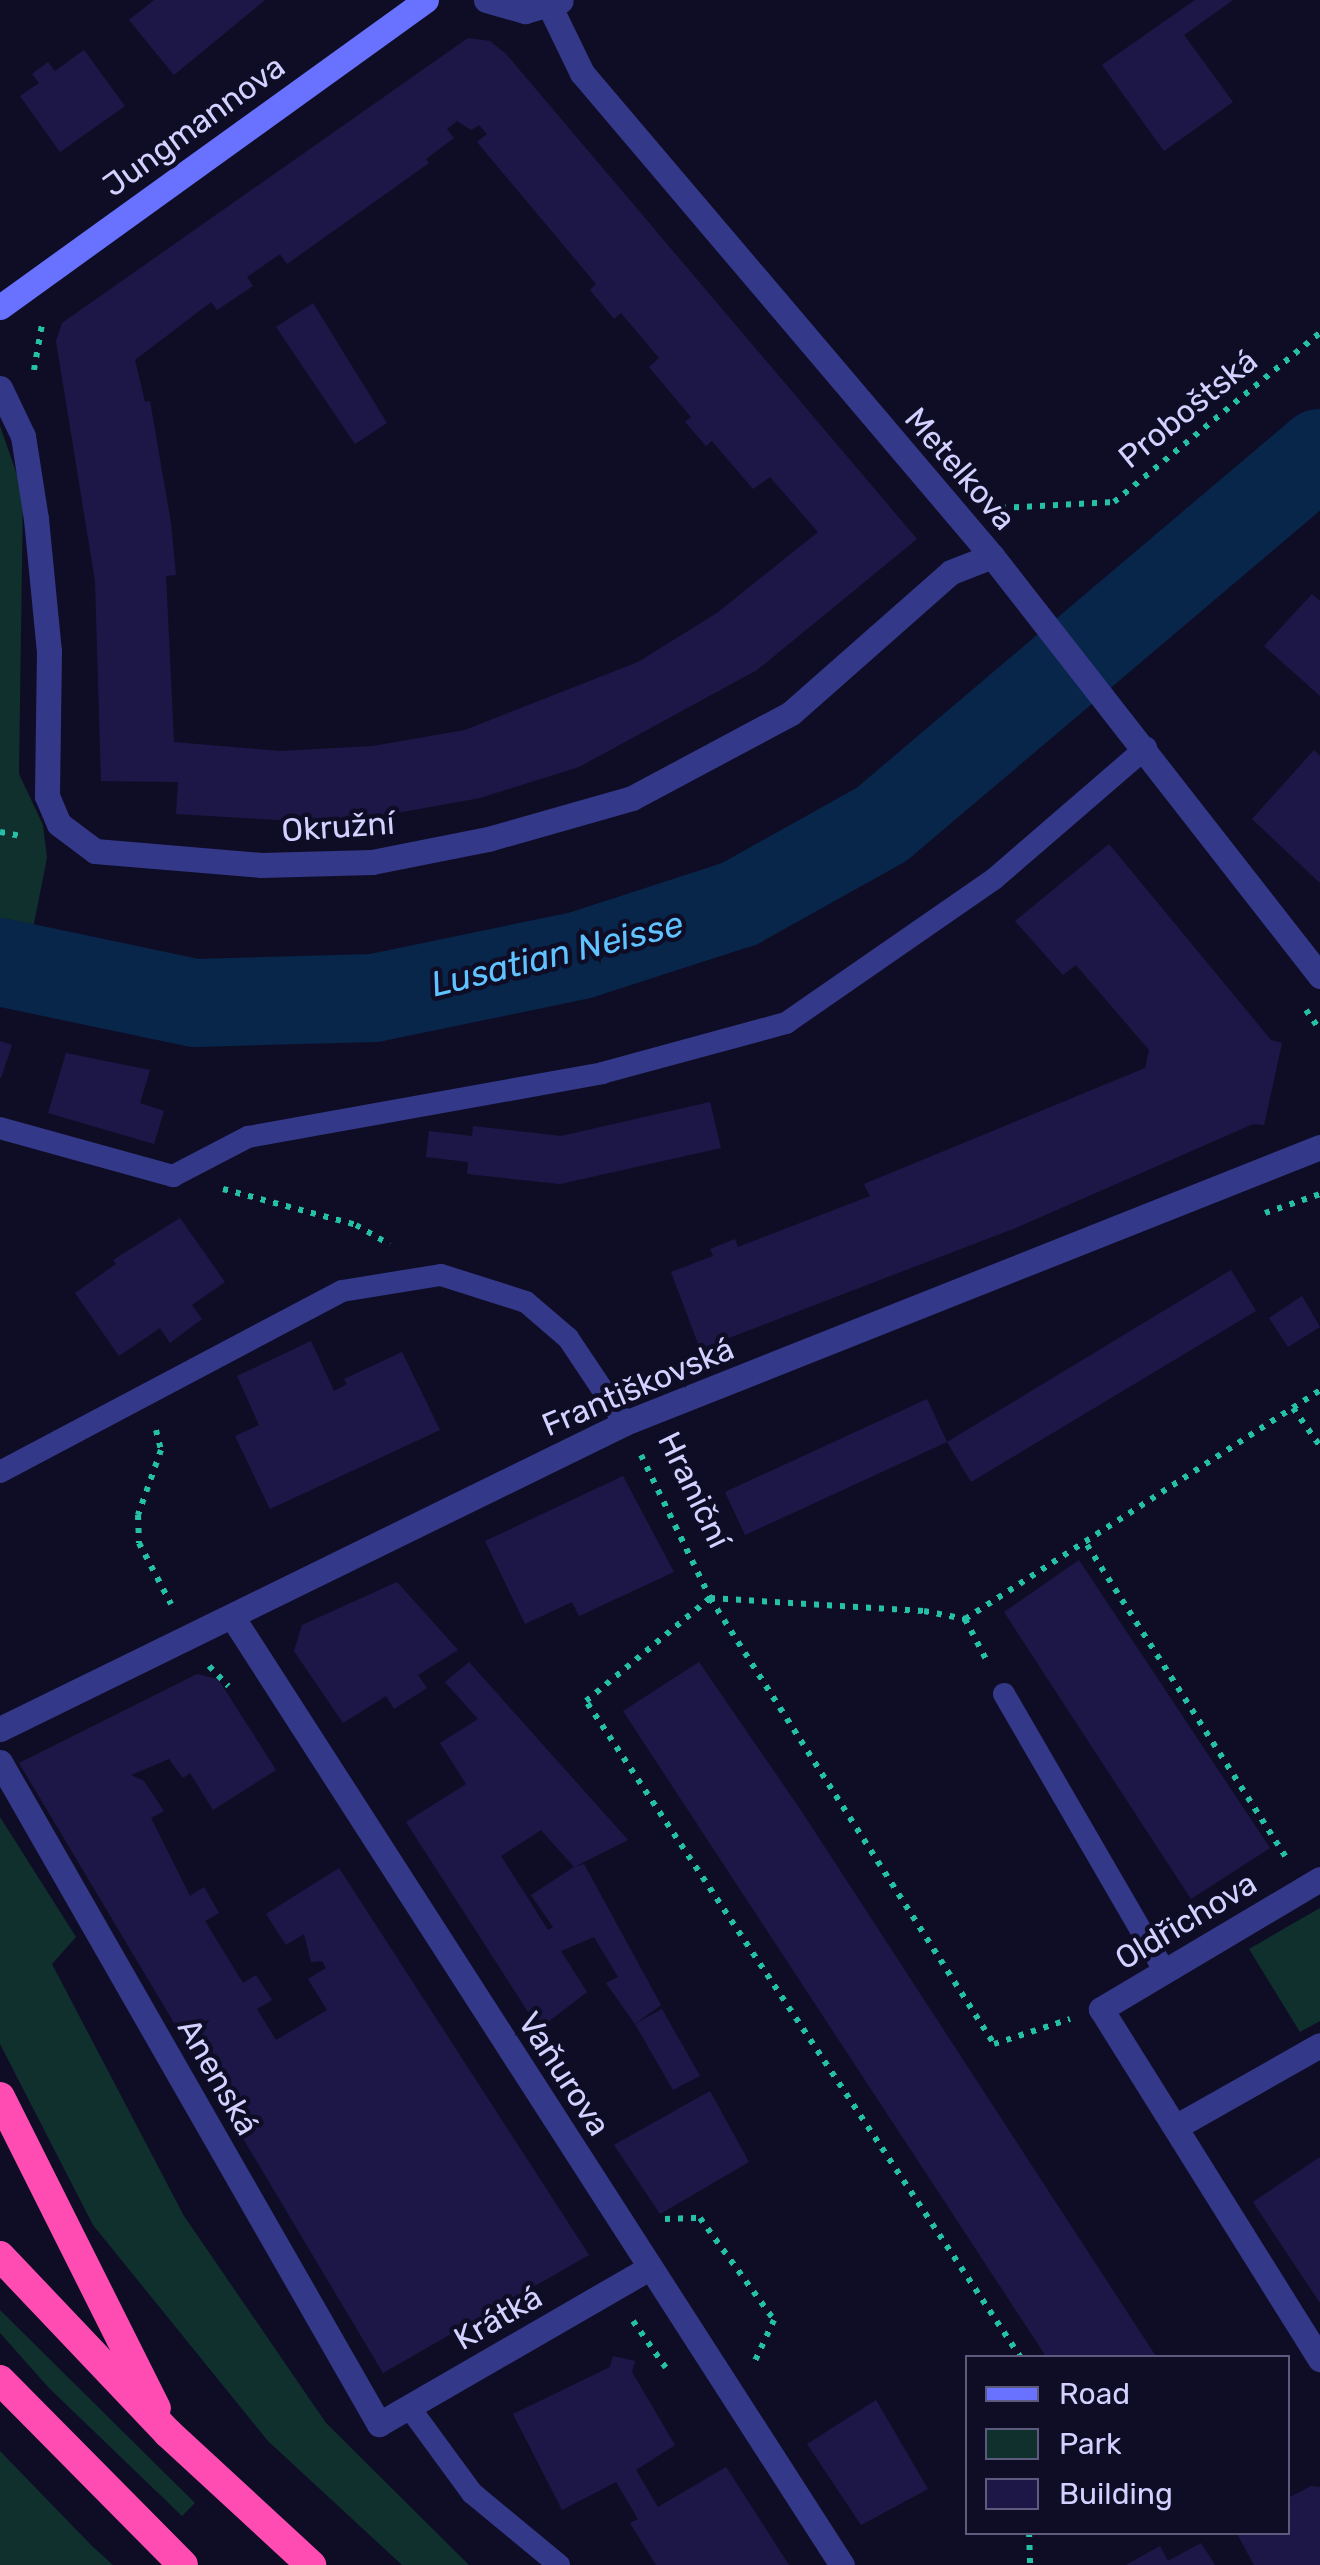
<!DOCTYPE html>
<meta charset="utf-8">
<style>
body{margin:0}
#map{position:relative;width:1320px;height:2565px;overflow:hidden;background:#0f0d26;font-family:Rubik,sans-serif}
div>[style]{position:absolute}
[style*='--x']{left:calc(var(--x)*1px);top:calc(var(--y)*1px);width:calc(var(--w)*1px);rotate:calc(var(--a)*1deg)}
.green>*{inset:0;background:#0f302c}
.river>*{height:88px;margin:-44px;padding:0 44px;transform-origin:44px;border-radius:44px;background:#07264a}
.building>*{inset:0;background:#1d1748}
.path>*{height:6px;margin-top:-3px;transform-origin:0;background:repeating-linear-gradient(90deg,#24c0a8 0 5px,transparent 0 13px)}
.lane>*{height:22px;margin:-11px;padding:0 11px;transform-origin:11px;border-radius:11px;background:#343889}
.street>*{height:25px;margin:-12.5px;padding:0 12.5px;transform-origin:12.5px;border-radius:12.5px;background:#343889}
.secondary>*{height:25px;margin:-12.5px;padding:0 12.5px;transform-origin:12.5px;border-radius:12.5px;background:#6872ff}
.highway>*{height:30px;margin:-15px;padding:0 15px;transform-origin:15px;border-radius:15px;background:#ff4cb2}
span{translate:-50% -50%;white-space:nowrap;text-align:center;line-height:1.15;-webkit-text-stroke:9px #0f0d26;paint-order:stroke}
.street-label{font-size:32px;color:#d2d1ff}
.water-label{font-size:35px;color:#5fc3ff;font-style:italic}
.legend{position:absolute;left:965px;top:2355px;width:325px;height:180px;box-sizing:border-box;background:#0f0d26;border:2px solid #5d5b7d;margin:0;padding:12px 18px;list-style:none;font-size:30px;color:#d2d1ff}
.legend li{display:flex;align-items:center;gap:20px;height:50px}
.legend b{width:50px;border:2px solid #5d5b7d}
</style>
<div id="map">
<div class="green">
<i style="clip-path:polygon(0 426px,23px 492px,19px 774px,43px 825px,47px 858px,30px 943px,0 931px)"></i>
<i style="clip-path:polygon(0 1817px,76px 1937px,52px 1964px,184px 2216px,326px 2423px,469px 2565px,402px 2565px,268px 2441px,93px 2225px,0 2044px)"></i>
<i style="clip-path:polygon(1320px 1908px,1320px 2021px,1300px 2032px,1249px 1949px)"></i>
<i style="clip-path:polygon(0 2310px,195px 2503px,182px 2516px,49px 2388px,0 2333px)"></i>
<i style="clip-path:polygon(0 2451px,91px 2545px,113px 2565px,0 2565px)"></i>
</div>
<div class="river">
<i style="--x:0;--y:962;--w:199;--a:11.9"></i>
<i style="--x:195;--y:1003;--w:179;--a:-1.6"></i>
<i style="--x:374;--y:998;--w:211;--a:-11.7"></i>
<i style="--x:581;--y:955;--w:166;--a:-17.9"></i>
<i style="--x:739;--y:904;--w:164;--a:-29.2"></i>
<i style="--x:882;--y:824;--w:574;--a:-40.27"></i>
</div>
<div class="building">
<i style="clip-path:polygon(154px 0,265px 0,174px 75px,129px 20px)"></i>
<i style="clip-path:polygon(1195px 0,1233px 0,1184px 35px,1233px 102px,1164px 151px,1102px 65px)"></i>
<i style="clip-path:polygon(evenodd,468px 38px,490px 41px,506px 54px,917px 539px,757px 670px,579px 767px,480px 798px,380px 816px,278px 820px,176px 814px,178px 782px,101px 781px,95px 581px,56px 341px,62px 323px,468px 38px,457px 121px,471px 130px,479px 125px,487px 134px,477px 142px,596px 284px,590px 290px,614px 319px,621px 313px,659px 358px,649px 367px,691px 417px,685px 422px,706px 446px,712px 441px,753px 489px,770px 477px,818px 532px,717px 613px,638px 662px,465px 730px,373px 746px,280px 751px,174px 742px,166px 576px,176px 575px,171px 523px,150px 401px,145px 402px,135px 360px,211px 302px,217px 310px,253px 286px,247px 277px,280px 254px,287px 264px,429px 163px,426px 159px,454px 138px,447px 129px,457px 121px)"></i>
<i style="clip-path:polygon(84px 50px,125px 106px,60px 152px,20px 96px,39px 83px,32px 74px,48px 62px,55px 71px)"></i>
<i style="clip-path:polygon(313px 303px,387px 423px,355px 444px,276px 327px)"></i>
<i style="clip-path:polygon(1312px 594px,1320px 601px,1320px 696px,1264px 646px)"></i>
<i style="clip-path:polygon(1314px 750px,1320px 756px,1320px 883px,1252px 819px)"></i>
<i style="clip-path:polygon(1109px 844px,1271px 1040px,1282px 1043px,1264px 1125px,1253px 1124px,1018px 1227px,700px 1349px,671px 1272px,713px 1256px,710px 1249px,735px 1239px,738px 1247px,870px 1196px,864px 1184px,1145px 1068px,1149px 1050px,1076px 965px,1063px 975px,1015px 921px)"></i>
<i style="clip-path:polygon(0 1041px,12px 1045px,1px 1078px,0 1078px)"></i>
<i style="clip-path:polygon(66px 1053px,150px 1070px,140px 1103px,164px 1111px,154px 1144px,48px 1113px)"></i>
<i style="clip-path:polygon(710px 1102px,721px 1148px,560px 1184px,467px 1174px,468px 1162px,426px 1157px,429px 1131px,472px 1136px,473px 1126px,561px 1136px)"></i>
<i style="clip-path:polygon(180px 1218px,225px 1282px,192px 1305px,202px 1319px,170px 1343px,160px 1328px,119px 1356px,75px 1293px,116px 1264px,113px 1260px)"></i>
<i style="clip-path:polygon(1231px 1270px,1256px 1311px,971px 1482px,947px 1442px,745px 1535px,725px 1492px,927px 1399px,947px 1442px)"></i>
<i style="clip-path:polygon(1302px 1296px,1320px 1327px,1288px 1347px,1269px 1318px)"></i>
<i style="clip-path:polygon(311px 1341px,334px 1391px,347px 1384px,344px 1379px,402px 1352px,440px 1430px,270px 1509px,235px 1436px,259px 1425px,237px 1376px)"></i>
<i style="clip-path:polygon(623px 1476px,674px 1572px,579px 1616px,572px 1602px,525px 1624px,485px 1541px)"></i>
<i style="clip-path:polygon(1079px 1560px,1270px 1848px,1191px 1899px,1004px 1612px)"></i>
<i style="clip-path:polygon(397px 1582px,458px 1650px,418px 1675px,427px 1688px,394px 1709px,386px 1696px,343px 1723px,294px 1651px,302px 1625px)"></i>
<i style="clip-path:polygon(evenodd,469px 1662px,628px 1840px,574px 1867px,584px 1864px,661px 2005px,635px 2024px,606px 1983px,618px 1977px,594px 1937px,561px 1951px,587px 1992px,539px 2029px,406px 1822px,466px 1784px,440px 1743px,478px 1719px,445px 1682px,469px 1662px,541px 1830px,574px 1867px,531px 1895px,553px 1927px,548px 1930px,501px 1856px,541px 1830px)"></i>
<i style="clip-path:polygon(699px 1662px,802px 1812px,1157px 2358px,1047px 2358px,941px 2196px,623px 1711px)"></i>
<i style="clip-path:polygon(197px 1674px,218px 1679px,276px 1770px,213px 1810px,190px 1773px,183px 1778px,169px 1759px,131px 1775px,144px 1781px,164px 1811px,151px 1818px,190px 1896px,204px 1887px,219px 1913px,205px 1921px,243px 1983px,256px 1975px,272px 2000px,257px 2009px,276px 2040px,327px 2010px,308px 1979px,326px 1968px,322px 1961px,311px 1962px,304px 1934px,286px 1945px,266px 1914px,339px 1868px,589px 2255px,383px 2373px,19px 1763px)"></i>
<i style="clip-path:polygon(662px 2009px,700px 2076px,673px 2090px,635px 2024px)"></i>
<i style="clip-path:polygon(710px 2091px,749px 2162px,660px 2214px,614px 2145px)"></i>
<i style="clip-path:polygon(1320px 2157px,1320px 2303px,1253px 2202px)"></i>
<i style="clip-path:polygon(613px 2356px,635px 2361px,632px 2372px,675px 2445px,636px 2470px,658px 2507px,726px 2467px,789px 2565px,656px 2565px,630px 2523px,638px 2519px,616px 2482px,562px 2510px,513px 2414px,610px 2367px)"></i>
<i style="clip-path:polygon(876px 2400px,928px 2489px,861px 2525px,807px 2444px)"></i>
<i style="clip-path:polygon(1311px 2486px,1320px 2487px,1320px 2565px,1254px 2565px,1236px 2532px,1288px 2532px,1288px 2498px)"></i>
<i style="clip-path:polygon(1201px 2543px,1215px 2565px,1126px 2565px,1160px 2546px,1168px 2561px)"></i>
</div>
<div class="path">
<i style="--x:34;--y:370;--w:47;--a:-80.1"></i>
<i style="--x:1001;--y:508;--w:113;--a:-3"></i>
<i style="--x:1114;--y:502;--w:266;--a:-39.4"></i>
<i style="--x:0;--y:832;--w:25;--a:11"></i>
<i style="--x:1306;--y:1010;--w:24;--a:55"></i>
<i style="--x:223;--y:1189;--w:138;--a:15.1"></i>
<i style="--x:356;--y:1225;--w:39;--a:30"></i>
<i style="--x:1265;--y:1213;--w:58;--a:-19.1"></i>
<i style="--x:1293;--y:1408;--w:47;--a:54.6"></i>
<i style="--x:156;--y:1430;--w:21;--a:76"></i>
<i style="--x:161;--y:1450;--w:69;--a:109.5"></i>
<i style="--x:138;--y:1515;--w:28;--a:88"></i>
<i style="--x:139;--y:1543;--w:69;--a:62.3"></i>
<i style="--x:641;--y:1455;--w:159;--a:64.2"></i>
<i style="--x:710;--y:1598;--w:529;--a:57.51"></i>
<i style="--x:994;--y:2044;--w:80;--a:-18.2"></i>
<i style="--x:1087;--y:1545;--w:369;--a:57.5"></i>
<i style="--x:965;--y:1619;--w:50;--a:62.4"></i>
<i style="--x:209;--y:1666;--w:28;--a:46"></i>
<i style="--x:665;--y:2219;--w:35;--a:-2"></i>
<i style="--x:700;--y:2218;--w:126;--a:54"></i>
<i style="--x:774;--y:2320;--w:45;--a:114.9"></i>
<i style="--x:633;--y:2321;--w:57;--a:54.9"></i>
<i style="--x:1021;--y:2358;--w:788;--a:-123.51"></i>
<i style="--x:586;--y:1701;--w:161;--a:-39.7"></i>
<i style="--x:710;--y:1598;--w:214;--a:3.5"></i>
<i style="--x:924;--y:1611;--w:42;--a:11"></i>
<i style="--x:965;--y:1619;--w:422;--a:-32.8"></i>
<i style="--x:1029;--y:2532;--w:33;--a:88"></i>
</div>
<div class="lane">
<i style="--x:0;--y:1128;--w:180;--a:15.5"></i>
<i style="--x:173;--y:1176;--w:85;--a:-27.5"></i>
<i style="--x:248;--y:1137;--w:360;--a:-10.2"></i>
<i style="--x:602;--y:1073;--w:191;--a:-15.2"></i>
<i style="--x:786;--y:1023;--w:253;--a:-34.7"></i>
<i style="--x:994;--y:879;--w:201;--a:-40.8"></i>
<i style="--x:0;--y:1472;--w:387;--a:-27.9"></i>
<i style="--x:342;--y:1291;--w:100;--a:-9.2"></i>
<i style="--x:441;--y:1275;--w:89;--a:17.6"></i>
<i style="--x:526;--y:1302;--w:55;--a:40.6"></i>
<i style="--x:568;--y:1338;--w:102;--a:56.2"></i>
<i style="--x:1004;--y:1694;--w:321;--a:59.9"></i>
<i style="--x:409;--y:2407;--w:107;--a:53.8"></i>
<i style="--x:472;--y:2493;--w:113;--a:39.6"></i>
</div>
<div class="street">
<i style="--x:486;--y:0;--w:41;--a:15.8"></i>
<i style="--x:525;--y:11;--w:37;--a:-16"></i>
<i style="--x:550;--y:7;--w:73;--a:64.1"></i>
<i style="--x:582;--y:73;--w:634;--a:49.67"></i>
<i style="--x:992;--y:556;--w:533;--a:52.01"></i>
<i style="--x:0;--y:388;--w:53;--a:64.4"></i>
<i style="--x:23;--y:436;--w:84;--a:81.1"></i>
<i style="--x:36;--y:519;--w:133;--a:84.4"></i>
<i style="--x:49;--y:651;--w:145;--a:90.8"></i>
<i style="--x:47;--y:796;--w:30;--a:67"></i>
<i style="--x:59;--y:824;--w:45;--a:36.9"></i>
<i style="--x:95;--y:851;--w:167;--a:4.8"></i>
<i style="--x:261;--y:865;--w:111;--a:-1.5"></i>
<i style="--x:372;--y:862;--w:118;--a:-11.2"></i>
<i style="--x:488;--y:839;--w:150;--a:-15.9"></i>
<i style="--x:632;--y:798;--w:180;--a:-28.1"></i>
<i style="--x:791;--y:713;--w:213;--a:-41.4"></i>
<i style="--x:951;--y:572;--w:44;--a:-21.3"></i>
<i style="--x:233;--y:1618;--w:1126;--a:57.26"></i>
<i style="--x:0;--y:1729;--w:696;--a:-26.09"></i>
<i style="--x:625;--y:1423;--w:748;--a:-21.66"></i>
<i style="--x:0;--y:1762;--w:763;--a:60.21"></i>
<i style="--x:379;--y:2424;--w:312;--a:-30"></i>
<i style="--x:1320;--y:1879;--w:255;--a:149.3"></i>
<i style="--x:1101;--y:2009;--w:413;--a:58"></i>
<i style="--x:1177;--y:2126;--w:164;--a:-29.5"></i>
</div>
<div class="secondary">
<i style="--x:0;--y:307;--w:525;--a:-35.78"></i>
</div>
<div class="highway">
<i style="--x:0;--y:2097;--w:348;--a:63.4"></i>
<i style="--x:0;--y:2256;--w:244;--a:46.5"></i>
<i style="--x:168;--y:2433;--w:195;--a:42.7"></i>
<i style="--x:0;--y:2380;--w:260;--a:45.3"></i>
</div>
<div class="street-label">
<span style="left:194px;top:126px;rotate:-36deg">Jungmannova</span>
<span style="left:1188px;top:409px;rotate:-39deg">Proboštská</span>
<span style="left:960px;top:469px;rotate:49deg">Metelkova</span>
<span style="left:338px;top:827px;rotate:-4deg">Okružní</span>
<span style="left:638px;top:1387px;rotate:-23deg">Františkovská</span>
<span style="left:694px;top:1490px;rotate:64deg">Hraniční</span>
<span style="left:1186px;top:1921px;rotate:-31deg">Oldřichova</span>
<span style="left:564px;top:2074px;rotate:57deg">Vaňurova</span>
<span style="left:218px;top:2077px;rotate:60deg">Anenská</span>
<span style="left:498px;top:2318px;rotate:-30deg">Krátká</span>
</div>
<div class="water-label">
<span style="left:557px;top:954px;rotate:-14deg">Lusatian Neisse</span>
</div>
<ul class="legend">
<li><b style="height:12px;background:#6872ff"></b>Road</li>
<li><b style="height:28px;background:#0f302c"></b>Park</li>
<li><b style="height:28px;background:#1d1748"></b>Building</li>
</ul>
</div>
